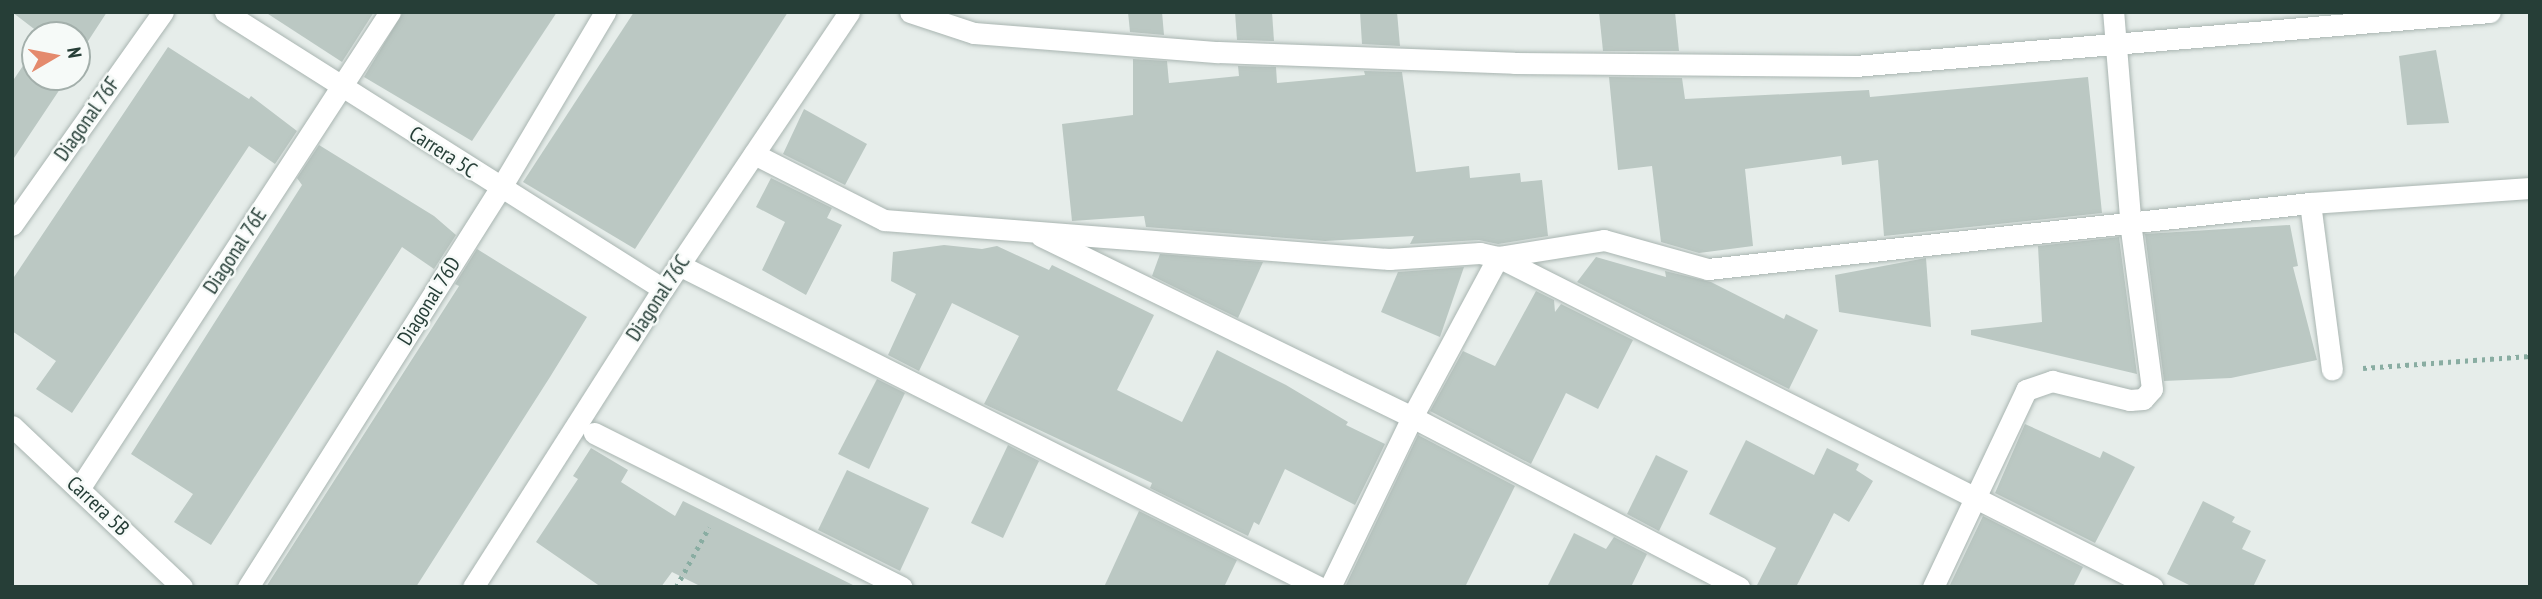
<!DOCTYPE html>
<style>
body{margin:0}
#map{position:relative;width:2542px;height:599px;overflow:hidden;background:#e6edea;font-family:"PT Sans Narrow",sans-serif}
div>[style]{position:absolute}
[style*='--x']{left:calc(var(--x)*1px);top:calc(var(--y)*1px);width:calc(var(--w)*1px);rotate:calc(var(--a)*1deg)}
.building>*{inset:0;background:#bbc8c3}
.path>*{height:4.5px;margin-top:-2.25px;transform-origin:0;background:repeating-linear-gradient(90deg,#89ada2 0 3.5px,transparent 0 8.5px)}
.roads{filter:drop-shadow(0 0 2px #a9b5b1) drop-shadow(0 0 2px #a9b5b1)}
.service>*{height:21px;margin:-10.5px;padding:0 10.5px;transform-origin:10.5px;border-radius:10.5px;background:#fff}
.minor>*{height:21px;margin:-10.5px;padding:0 10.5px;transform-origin:10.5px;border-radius:10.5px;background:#fff}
span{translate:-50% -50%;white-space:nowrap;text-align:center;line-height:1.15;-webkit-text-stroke:5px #f6faf8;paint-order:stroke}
.street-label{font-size:21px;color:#263e37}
.frame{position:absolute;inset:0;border:14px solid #263e37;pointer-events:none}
.north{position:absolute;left:21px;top:21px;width:70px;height:70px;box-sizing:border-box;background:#f6faf8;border:2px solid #a3afab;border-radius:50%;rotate:80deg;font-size:19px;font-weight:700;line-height:28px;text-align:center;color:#263e37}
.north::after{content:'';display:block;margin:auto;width:24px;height:32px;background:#e48a6d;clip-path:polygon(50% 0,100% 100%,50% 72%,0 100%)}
</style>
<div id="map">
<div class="building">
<i style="clip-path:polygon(12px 12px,107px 12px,77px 58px,77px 35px,42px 35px)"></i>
<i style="clip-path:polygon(265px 12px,374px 12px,342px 62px)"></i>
<i style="clip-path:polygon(403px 12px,557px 12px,472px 141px,364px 77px)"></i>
<i style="clip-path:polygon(634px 12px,788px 12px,635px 249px,523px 182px)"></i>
<i style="clip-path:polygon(1128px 12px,1162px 12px,1164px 35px,1130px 32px)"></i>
<i style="clip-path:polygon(1235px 12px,1272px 12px,1274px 41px,1237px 40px)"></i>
<i style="clip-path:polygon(1360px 12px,1397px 12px,1400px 46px,1362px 44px)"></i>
<i style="clip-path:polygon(1599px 12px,1675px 12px,1679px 51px,1603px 51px)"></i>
<i style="clip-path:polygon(168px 47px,249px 99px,251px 96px,297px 131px,275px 164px,249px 146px,72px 413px,36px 389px,56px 361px,12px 331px,12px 280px)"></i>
<i style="clip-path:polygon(35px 48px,35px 77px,68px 77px,12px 161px,12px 82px)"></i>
<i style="clip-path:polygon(2436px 50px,2449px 123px,2407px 125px,2399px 56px)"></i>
<i style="clip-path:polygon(1133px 59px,1167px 61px,1169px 83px,1239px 76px,1238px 66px,1276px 67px,1277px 83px,1365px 75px,1364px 71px,1402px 72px,1416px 172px,1469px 166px,1470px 178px,1520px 173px,1521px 182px,1542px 180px,1548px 236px,1498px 244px,1479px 240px,1410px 244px,1414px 236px,1325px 241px,1146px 227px,1144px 216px,1072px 221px,1062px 124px,1133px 115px)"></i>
<i style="clip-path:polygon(1609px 77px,1682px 78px,1685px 99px,1869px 90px,1870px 97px,2088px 77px,2102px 213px,1884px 236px,1878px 160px,1842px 165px,1841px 156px,1745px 169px,1753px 246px,1699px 253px,1661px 242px,1652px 166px,1618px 170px)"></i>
<i style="clip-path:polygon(804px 109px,867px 144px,845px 185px,783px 154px)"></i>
<i style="clip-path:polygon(319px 145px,434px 216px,456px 235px,434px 269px,402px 247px,211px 545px,174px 522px,193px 494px,131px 454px,302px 185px,297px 178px)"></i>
<i style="clip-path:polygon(771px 178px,832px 208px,827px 218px,842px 225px,806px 295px,762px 270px,785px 222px,756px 207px)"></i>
<i style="clip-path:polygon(2290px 225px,2298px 266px,2293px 267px,2317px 360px,2231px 378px,2164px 381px,2145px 234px)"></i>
<i style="clip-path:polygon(2119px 237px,2137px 374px,1971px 335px,1971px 330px,2042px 322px,2038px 246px)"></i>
<i style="clip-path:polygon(944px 245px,982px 249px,997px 246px,1049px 270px,1052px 265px,1154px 315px,1117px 390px,1182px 422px,1217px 350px,1286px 385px,1348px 422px,1346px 425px,1385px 444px,1355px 505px,1285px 469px,1259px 525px,1254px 522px,1248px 536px,1150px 488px,1152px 483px,984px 404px,1019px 336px,952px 303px,919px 371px,888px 355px,916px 294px,891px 281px,893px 252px)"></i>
<i style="clip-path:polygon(477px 249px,587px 317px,550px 377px,416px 587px,266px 587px,459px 286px,455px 284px)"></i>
<i style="clip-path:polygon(1160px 254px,1263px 262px,1238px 318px,1152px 276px)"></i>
<i style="clip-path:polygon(1596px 257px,1666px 277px,1665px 271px,1711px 282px,1784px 319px,1786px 314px,1818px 330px,1789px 389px,1577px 282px)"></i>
<i style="clip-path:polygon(1926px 258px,1931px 327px,1839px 312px,1835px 275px)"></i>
<i style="clip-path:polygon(1464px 267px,1440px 337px,1381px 312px,1398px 272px)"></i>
<i style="clip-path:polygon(1536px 291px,1554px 300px,1555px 312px,1561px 304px,1633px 340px,1598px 409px,1566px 393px,1531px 464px,1430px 411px,1463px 351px,1495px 366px)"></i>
<i style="clip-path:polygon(877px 379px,905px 393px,869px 469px,838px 454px)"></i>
<i style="clip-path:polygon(2025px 424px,2100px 458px,2103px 451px,2135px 467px,2095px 543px,1995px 493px)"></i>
<i style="clip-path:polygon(1418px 435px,1515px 486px,1465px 587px,1345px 587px)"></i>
<i style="clip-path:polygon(1746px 440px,1814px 475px,1827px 448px,1859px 464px,1856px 470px,1873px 481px,1849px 522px,1834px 513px,1796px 587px,1756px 587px,1776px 548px,1709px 514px)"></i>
<i style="clip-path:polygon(1008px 445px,1039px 461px,1003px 538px,971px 523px)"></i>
<i style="clip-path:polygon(591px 448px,628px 470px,621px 482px,675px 516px,683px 501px,857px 587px,702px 587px,672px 572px,661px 587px,601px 587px,536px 542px,578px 479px,573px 476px)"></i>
<i style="clip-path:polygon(1656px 455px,1688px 471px,1659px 531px,1627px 514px)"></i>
<i style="clip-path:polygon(847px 470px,929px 508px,900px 571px,818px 530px)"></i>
<i style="clip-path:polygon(2203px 501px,2235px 517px,2232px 522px,2251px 531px,2242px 549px,2266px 560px,2253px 587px,2193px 587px,2167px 574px)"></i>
<i style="clip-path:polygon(1139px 511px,1237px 560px,1224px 587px,1104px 587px)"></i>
<i style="clip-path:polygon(1983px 516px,2083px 567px,2073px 587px,1949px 587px)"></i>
<i style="clip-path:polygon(1574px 533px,1606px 549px,1614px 537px,1647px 554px,1631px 587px,1547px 587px)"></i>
</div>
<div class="path">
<i style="--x:2363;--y:368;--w:167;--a:-4.1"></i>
<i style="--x:676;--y:587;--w:68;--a:-61.2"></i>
</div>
<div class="roads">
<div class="service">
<i style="--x:910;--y:12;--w:67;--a:18.2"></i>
<i style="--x:974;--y:33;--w:245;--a:4.5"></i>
<i style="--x:1218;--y:52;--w:296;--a:2.1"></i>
<i style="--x:1514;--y:63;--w:341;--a:0.5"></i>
<i style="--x:1855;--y:66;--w:637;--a:-4.86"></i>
<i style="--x:754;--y:154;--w:146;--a:26.9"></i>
<i style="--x:884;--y:220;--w:507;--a:4.42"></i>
<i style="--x:1389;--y:259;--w:91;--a:-3.8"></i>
<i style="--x:1480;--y:253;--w:18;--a:13"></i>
<i style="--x:1498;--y:257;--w:733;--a:26.77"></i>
<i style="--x:2310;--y:203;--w:168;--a:82.5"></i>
<i style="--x:12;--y:225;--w:261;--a:-54.7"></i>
<i style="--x:1041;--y:236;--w:413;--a:26"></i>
<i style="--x:1412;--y:417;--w:369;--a:27.5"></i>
<i style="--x:1498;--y:257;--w:107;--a:-9.1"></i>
<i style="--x:1604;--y:240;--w:108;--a:15.6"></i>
<i style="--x:1708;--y:269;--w:606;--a:-6.26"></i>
<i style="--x:2310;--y:203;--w:221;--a:-3.9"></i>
<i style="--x:679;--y:265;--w:716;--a:26.71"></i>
<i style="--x:594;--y:433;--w:344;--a:26.6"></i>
<i style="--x:79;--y:489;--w:569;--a:-56.9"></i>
<i style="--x:248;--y:587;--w:471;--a:-57.7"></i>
<i style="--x:500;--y:189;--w:206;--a:-59.3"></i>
<i style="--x:1330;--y:587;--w:189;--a:-64.2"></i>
<i style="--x:1412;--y:417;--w:182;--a:-61.7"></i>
<i style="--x:1933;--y:587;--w:218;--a:-64.7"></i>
<i style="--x:2026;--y:390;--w:28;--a:-19"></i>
<i style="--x:2052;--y:381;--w:80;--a:13.7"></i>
<i style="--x:2130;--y:400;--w:13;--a:-4"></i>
<i style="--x:2143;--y:399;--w:13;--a:-48"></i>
<i style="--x:2152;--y:389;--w:161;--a:-97.5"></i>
<i style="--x:2131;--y:229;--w:218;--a:-94.7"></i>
</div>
<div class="minor">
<i style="--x:225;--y:12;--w:518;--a:32.31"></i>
<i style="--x:12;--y:426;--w:234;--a:43.4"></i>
<i style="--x:473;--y:587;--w:353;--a:-57.5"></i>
<i style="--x:663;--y:289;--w:334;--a:-56.1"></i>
</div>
</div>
<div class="street-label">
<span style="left:87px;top:119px;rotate:-55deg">Diagonal 76F</span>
<span style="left:443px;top:152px;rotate:33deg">Carrera 5C</span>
<span style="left:235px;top:251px;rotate:-57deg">Diagonal 76E</span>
<span style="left:658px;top:298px;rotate:-57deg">Diagonal 76C</span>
<span style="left:429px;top:301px;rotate:-58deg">Diagonal 76D</span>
<span style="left:98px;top:506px;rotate:43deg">Carrera 5B</span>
</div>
<div class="frame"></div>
<div class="north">N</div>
</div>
